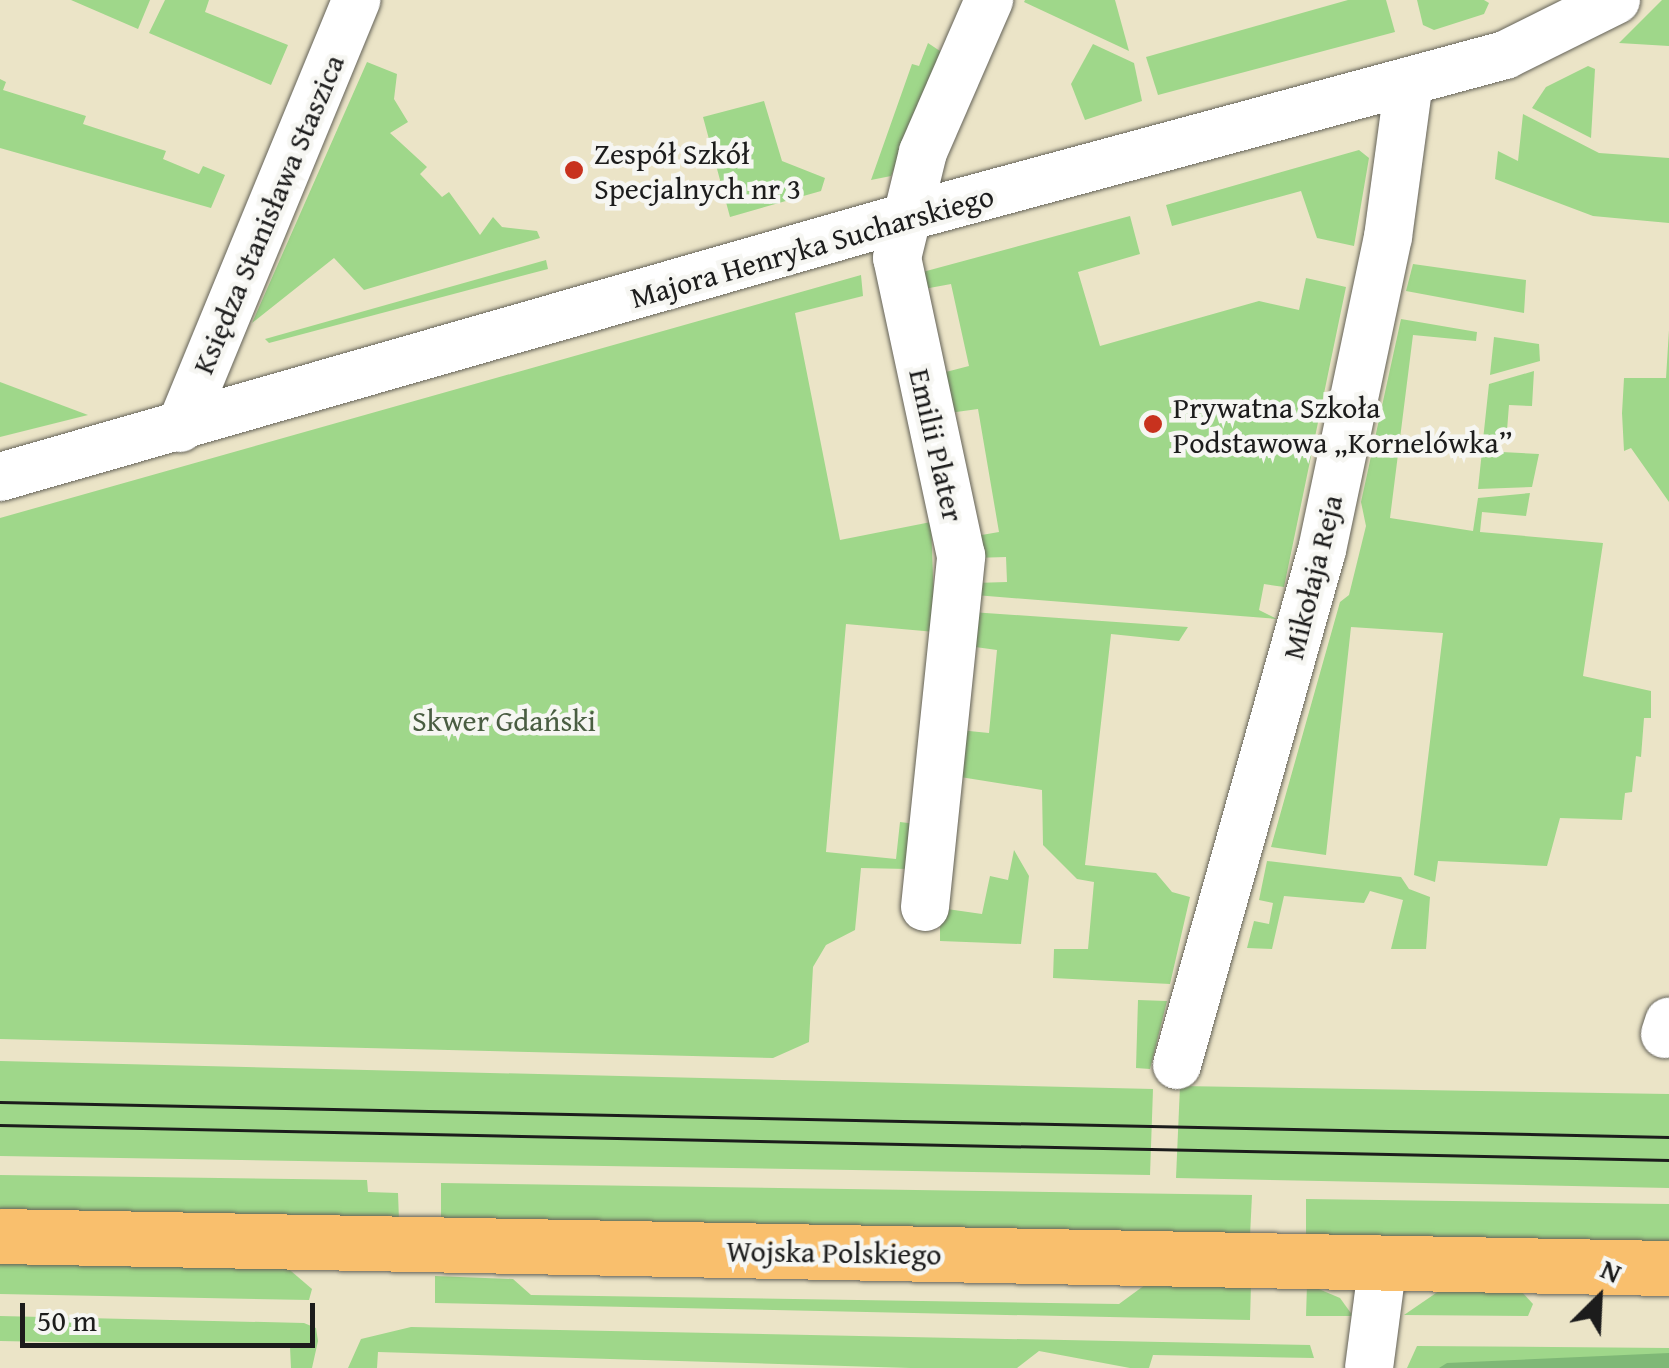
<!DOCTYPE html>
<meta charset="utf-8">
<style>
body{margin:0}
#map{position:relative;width:1669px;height:1368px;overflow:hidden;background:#ebe4c7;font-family:"Gentium Book Plus",serif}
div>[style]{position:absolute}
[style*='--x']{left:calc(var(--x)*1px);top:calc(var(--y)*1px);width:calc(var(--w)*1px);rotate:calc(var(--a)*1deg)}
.green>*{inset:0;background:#9fd78a}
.forest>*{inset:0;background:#7fb876}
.roads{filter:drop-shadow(0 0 2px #646258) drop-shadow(0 0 2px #646258)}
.minor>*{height:48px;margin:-24px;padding:0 24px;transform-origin:24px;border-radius:24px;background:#fff}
.major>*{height:55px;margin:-27.5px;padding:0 27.5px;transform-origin:27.5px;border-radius:27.5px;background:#f9bf6d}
.tram>*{height:2.5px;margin:-1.25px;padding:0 1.25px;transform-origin:1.25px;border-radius:1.25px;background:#1c1c1c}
.dots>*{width:28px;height:28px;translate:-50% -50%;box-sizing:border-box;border:5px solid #f6f6f2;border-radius:50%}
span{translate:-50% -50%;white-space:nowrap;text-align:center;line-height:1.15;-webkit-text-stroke:9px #f6f6f2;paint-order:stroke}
.poi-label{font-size:30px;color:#1c1c1c}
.left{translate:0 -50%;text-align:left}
.street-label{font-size:30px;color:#1c1c1c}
.park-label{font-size:30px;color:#4a5d42}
.north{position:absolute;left:1549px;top:1248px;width:100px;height:100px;-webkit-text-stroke:8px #f6f6f2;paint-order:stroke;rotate:24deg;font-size:28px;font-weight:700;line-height:40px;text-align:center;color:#1c1c1c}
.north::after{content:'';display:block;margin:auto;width:35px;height:45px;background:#1c1c1c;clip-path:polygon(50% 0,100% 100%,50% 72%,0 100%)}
.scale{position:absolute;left:20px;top:1303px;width:295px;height:45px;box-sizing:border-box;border:5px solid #1c1c1c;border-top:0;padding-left:12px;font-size:30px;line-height:35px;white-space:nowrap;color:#1c1c1c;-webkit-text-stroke:8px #f6f6f2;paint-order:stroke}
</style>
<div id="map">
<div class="green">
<i style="clip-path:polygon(71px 0,150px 0,138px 29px)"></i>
<i style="clip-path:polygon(165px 0,209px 0,205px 12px,288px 45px,271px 85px,149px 33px)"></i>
<i style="clip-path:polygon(1115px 0,1129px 51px,1024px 2px,1025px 0)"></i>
<i style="clip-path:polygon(1348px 0,1386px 0,1395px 32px,1158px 95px,1146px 57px)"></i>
<i style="clip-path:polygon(1417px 0,1484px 0,1489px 3px,1484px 14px,1434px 30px,1423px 25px)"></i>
<i style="clip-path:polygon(1662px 0,1669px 0,1669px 46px,1619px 43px)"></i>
<i style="clip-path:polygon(928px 43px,943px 53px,891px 176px,871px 180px,912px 64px,919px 66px)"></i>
<i style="clip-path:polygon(1093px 44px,1134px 63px,1142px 101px,1085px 120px,1071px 84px)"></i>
<i style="clip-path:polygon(367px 62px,397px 74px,394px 99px,408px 122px,390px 133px,427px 167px,420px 174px,442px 197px,449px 192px,480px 235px,493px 217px,502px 227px,537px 231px,540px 238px,364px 290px,334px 258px,252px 323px)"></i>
<i style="clip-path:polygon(1588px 66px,1595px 69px,1591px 138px,1532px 108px,1546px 87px)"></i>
<i style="clip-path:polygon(0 79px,6px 82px,3px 90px,86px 116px,83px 124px,166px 151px,163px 159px,199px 174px,203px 166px,225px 175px,211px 208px,0 148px)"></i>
<i style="clip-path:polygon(764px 101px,782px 161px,825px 178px,821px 191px,730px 217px,703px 117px)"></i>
<i style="clip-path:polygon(1523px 114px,1599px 153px,1669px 158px,1669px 223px,1593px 216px,1495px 179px,1498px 151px,1518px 161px)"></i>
<i style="clip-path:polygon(1359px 150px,1369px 158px,1354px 246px,1317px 238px,1301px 191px,1172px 226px,1166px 205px)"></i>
<i style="clip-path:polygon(1130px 216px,1140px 254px,1078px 272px,1100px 346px,1259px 301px,1299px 310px,1306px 278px,1346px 287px,1284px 587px,1264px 584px,1259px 610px,1277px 619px,975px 595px,974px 583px,1007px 582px,1006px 557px,973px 558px,970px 537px,999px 532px,978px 409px,949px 413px,942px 373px,969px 366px,951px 284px,924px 289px,919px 273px)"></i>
<i style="clip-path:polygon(546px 260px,548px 269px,269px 343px,265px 339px)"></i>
<i style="clip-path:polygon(1413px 264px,1526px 280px,1524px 313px,1406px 291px)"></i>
<i style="clip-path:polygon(861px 275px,863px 296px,795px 313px,840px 540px,931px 522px,935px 632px,846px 624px,826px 852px,896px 859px,900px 822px,916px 824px,907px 869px,861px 868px,855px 930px,826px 945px,813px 967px,809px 1042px,773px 1058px,0 1039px,0 518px)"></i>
<i style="clip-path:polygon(1401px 319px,1477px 332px,1476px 341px,1413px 335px,1390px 518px,1473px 531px,1478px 498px,1530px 493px,1526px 516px,1482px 512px,1480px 532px,1603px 543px,1583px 676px,1651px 691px,1651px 718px,1644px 718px,1641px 757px,1636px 756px,1632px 792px,1625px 793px,1622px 820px,1560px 818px,1547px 866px,1438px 861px,1435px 882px,1414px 875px,1443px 633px,1351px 627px,1326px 855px,1271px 847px,1340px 602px,1349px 595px,1366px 526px,1361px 502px)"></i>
<i style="clip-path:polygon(1669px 330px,1669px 502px,1631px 448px,1624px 451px,1622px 413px,1624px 378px,1666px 378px)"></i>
<i style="clip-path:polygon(1494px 337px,1539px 344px,1540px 361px,1490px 375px)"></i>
<i style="clip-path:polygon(1534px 371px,1532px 406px,1509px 405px,1506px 443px,1483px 440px,1489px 384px)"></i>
<i style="clip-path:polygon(0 382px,88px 415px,0 437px)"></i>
<i style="clip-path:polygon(1482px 451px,1539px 454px,1532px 487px,1478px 489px)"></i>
<i style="clip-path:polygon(971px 612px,1188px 627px,1179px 641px,1111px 634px,1085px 865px,1156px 873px,1172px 892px,1190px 897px,1170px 984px,1053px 978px,1054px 949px,1088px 949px,1094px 882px,1077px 879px,1043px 845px,1042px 790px,954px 776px,959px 730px,989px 733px,997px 650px,968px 646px)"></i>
<i style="clip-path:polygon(1014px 850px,1029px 876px,1021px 944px,940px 941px,940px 908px,982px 914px,990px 876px,1008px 880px)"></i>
<i style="clip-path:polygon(1267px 861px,1401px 877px,1409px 889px,1430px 897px,1426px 949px,1391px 949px,1403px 900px,1370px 891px,1364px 903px,1284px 896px,1272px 949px,1247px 948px,1254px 921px,1269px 924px,1273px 903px,1259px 900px)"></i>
<i style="clip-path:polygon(1138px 1000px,1167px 1001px,1150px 1069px,1136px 1068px)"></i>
<i style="clip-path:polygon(0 1061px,1153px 1089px,1150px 1175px,0 1156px)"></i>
<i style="clip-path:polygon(1180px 1086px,1669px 1094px,1669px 1188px,1176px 1178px)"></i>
<i style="clip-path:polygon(0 1175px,367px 1180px,368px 1192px,398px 1193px,399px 1220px,0 1211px)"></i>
<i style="clip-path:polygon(441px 1183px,1252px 1195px,1250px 1236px,441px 1220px)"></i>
<i style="clip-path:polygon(1306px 1199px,1669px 1204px,1669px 1243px,1306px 1238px)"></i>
<i style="clip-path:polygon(0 1261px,284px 1265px,312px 1289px,309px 1300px,0 1294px)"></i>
<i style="clip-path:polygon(435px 1276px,513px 1279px,531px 1295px,1119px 1304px,1149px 1282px,1251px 1285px,1250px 1320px,435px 1303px)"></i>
<i style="clip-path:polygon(1307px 1284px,1340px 1298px,1353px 1316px,1306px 1316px)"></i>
<i style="clip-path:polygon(1519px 1289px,1533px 1304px,1528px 1316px,1404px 1315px,1439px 1291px)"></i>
<i style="clip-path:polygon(0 1316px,304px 1323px,316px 1328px,318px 1341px,312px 1368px,291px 1368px,290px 1347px,0 1341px)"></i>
<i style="clip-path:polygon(411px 1327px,1310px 1345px,1314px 1358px,1153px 1355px,1149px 1368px,1130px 1368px,1039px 1351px,1017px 1368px,911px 1368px,378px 1352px,377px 1368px,348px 1368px,361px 1339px)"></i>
<i style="clip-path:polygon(1417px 1346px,1669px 1348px,1669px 1368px,1407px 1368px)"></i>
</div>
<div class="forest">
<i style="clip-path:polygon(1669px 1353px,1669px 1368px,1439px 1368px,1447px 1363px)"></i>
</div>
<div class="roads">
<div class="minor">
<i style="--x:180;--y:428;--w:463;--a:-67.6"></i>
<i style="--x:0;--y:477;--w:943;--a:-16.01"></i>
<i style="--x:906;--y:217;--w:621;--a:-15.13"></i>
<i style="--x:1505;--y:55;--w:124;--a:-26.4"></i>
<i style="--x:925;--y:907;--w:353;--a:-84.1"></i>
<i style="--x:961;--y:556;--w:305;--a:-102.1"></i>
<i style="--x:897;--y:258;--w:109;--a:-76.2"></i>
<i style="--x:923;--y:152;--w:166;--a:-66.5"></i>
<i style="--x:1665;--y:1034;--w:13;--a:-72"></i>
<i style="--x:1177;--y:1065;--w:535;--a:-74.28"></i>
<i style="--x:1322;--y:550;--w:320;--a:-78.1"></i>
<i style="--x:1388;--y:237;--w:157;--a:-82.3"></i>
<i style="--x:1369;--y:1368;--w:108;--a:-82.5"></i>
</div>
<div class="major">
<i style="--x:0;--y:1236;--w:1669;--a:1.1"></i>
</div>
</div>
<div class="tram">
<i style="--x:0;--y:1102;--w:1669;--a:1.2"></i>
<i style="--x:0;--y:1125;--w:1669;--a:1.2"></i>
</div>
<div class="dots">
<i style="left:574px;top:170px;background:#c8321e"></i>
<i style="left:1153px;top:424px;background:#c8321e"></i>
</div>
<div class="poi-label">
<span class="left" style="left:594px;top:170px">Zespół Szkół<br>Specjalnych nr 3</span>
<span class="left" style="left:1173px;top:424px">Prywatna Szkoła<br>Podstawowa „Kornelówka”</span>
</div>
<div class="street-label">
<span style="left:268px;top:214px;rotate:-67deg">Księdza Stanisława Staszica</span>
<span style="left:812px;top:246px;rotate:-16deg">Majora Henryka Sucharskiego</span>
<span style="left:937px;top:445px;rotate:77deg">Emilii Plater</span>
<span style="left:1312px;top:577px;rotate:-76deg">Mikołaja Reja</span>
<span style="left:834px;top:1252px;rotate:1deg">Wojska Polskiego</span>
</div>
<div class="park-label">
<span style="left:504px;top:720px">Skwer Gdański</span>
</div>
<div class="north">N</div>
<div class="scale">50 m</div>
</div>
